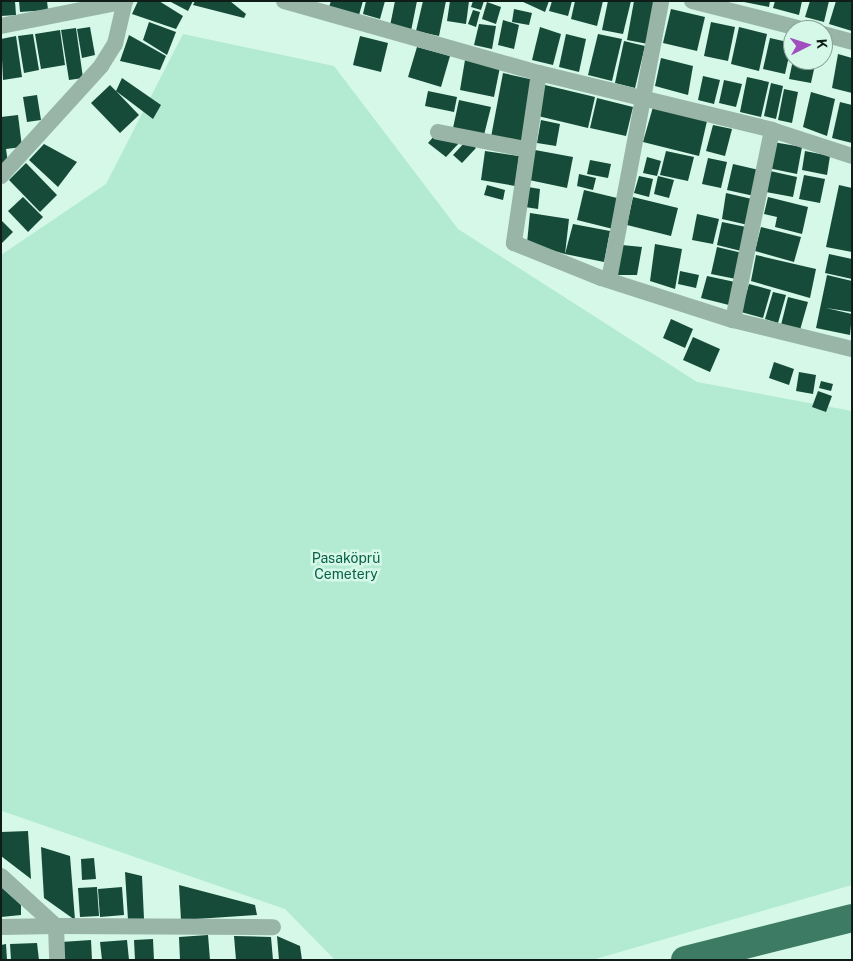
<!DOCTYPE html>
<meta charset="utf-8">
<style>
body{margin:0}
#map{position:relative;width:853px;height:961px;overflow:hidden;background:#d5f8e9;font-family:"Public Sans",sans-serif}
div>[style]{position:absolute}
[style*='--x']{left:calc(var(--x)*1px);top:calc(var(--y)*1px);width:calc(var(--w)*1px);rotate:calc(var(--a)*1deg)}
.green>*{inset:0;background:#b3ead2}
.building>*{inset:0;background:#174b39}
.minor>*{height:16px;margin:-8px;padding:0 8px;transform-origin:8px;border-radius:8px;background:#99b5a8}
.trunk>*{height:28px;margin:-14px;padding:0 14px;transform-origin:14px;border-radius:14px;background:#3e7b64}
span{translate:-50% -50%;white-space:nowrap;text-align:center;line-height:1.15;-webkit-text-stroke:5px #d5f8e9;paint-order:stroke}
.park-label{font-size:14px;color:#086147}
.frame{position:absolute;inset:0;border:2px solid #0f1c17;pointer-events:none}
.north{position:absolute;left:783px;top:20px;width:50px;height:50px;box-sizing:border-box;background:#d5f8e9;border:1px solid #86a095;border-radius:50%;rotate:85deg;font-size:14px;font-weight:700;line-height:20px;text-align:center;color:#0f1c17}
.north::after{content:'';display:block;margin:auto;width:18px;height:22px;background:#a14fbe;clip-path:polygon(50% 0,100% 100%,50% 72%,0 100%)}
</style>
<div id="map">
<div class="green">
<i style="clip-path:polygon(183px 34px,334px 66px,458px 229px,697px 382px,852px 411px,852px 885px,592px 960px,335px 960px,285px 909px,2px 811px,1px 255px,106px 184px)"></i>
</div>
<div class="building">
<i style="clip-path:polygon(1px 1px,15px 1px,16px 15px,1px 16px)"></i>
<i style="clip-path:polygon(19px 1px,47px 1px,48px 10px,20px 12px)"></i>
<i style="clip-path:polygon(138px 1px,159px 1px,183px 16px,176px 29px,132px 14px)"></i>
<i style="clip-path:polygon(169px 1px,193px 1px,188px 11px)"></i>
<i style="clip-path:polygon(195px 1px,230px 1px,246px 14px,244px 18px,193px 5px)"></i>
<i style="clip-path:polygon(331px 1px,363px 1px,359px 15px,329px 7px)"></i>
<i style="clip-path:polygon(366px 1px,385px 1px,380px 19px,363px 14px)"></i>
<i style="clip-path:polygon(395px 1px,417px 1px,411px 31px,390px 26px)"></i>
<i style="clip-path:polygon(423px 1px,446px 1px,439px 36px,416px 31px)"></i>
<i style="clip-path:polygon(450px 1px,469px 1px,466px 24px,447px 21px)"></i>
<i style="clip-path:polygon(473px 1px,484px 1px,481px 10px,471px 7px)"></i>
<i style="clip-path:polygon(521px 1px,549px 1px,545px 12px)"></i>
<i style="clip-path:polygon(552px 1px,572px 1px,568px 16px,549px 11px)"></i>
<i style="clip-path:polygon(575px 1px,603px 1px,597px 26px,571px 19px)"></i>
<i style="clip-path:polygon(608px 1px,631px 1px,623px 34px,602px 30px)"></i>
<i style="clip-path:polygon(634px 1px,656px 2px,648px 44px,627px 40px)"></i>
<i style="clip-path:polygon(739px 1px,770px 1px,769px 7px)"></i>
<i style="clip-path:polygon(775px 1px,802px 1px,799px 15px,773px 8px)"></i>
<i style="clip-path:polygon(810px 1px,829px 1px,824px 22px,805px 17px)"></i>
<i style="clip-path:polygon(836px 1px,852px 1px,852px 31px,829px 24px)"></i>
<i style="clip-path:polygon(487px 2px,501px 7px,496px 24px,482px 19px)"></i>
<i style="clip-path:polygon(514px 9px,532px 13px,529px 25px,512px 22px)"></i>
<i style="clip-path:polygon(671px 9px,705px 17px,697px 51px,663px 43px)"></i>
<i style="clip-path:polygon(473px 10px,480px 12px,476px 27px,468px 24px)"></i>
<i style="clip-path:polygon(503px 20px,519px 25px,514px 49px,498px 45px)"></i>
<i style="clip-path:polygon(149px 22px,176px 32px,167px 55px,143px 40px)"></i>
<i style="clip-path:polygon(711px 22px,735px 27px,728px 61px,704px 56px)"></i>
<i style="clip-path:polygon(479px 24px,496px 26px,492px 49px,474px 45px)"></i>
<i style="clip-path:polygon(90px 27px,95px 55px,82px 58px,77px 29px)"></i>
<i style="clip-path:polygon(540px 27px,561px 34px,553px 65px,532px 60px)"></i>
<i style="clip-path:polygon(739px 27px,767px 34px,759px 71px,731px 64px)"></i>
<i style="clip-path:polygon(76px 28px,83px 78px,69px 80px,61px 30px)"></i>
<i style="clip-path:polygon(60px 30px,65px 65px,41px 69px,35px 34px)"></i>
<i style="clip-path:polygon(33px 34px,39px 70px,24px 73px,18px 36px)"></i>
<i style="clip-path:polygon(566px 34px,586px 39px,579px 72px,559px 67px)"></i>
<i style="clip-path:polygon(598px 34px,622px 39px,612px 81px,588px 75px)"></i>
<i style="clip-path:polygon(129px 35px,166px 56px,160px 70px,120px 61px)"></i>
<i style="clip-path:polygon(16px 36px,22px 77px,3px 80px,1px 39px)"></i>
<i style="clip-path:polygon(360px 36px,388px 43px,381px 72px,353px 65px)"></i>
<i style="clip-path:polygon(770px 38px,792px 43px,785px 74px,763px 69px)"></i>
<i style="clip-path:polygon(624px 41px,645px 46px,635px 88px,615px 83px)"></i>
<i style="clip-path:polygon(417px 47px,450px 56px,441px 87px,408px 77px)"></i>
<i style="clip-path:polygon(838px 54px,852px 58px,852px 93px,832px 88px)"></i>
<i style="clip-path:polygon(661px 58px,693px 66px,688px 95px,655px 86px)"></i>
<i style="clip-path:polygon(465px 60px,500px 67px,494px 97px,460px 90px)"></i>
<i style="clip-path:polygon(793px 60px,816px 60px,811px 83px,789px 79px)"></i>
<i style="clip-path:polygon(503px 73px,534px 80px,522px 144px,491px 137px)"></i>
<i style="clip-path:polygon(703px 76px,720px 80px,714px 104px,698px 100px)"></i>
<i style="clip-path:polygon(747px 77px,769px 82px,761px 117px,740px 112px)"></i>
<i style="clip-path:polygon(122px 78px,161px 105px,153px 119px,116px 91px,139px 115px,120px 133px,91px 103px,110px 85px,116px 91px)"></i>
<i style="clip-path:polygon(724px 80px,742px 84px,736px 107px,719px 103px)"></i>
<i style="clip-path:polygon(771px 83px,783px 86px,776px 119px,764px 116px)"></i>
<i style="clip-path:polygon(545px 85px,595px 97px,588px 128px,538px 116px)"></i>
<i style="clip-path:polygon(784px 89px,798px 92px,792px 123px,778px 120px)"></i>
<i style="clip-path:polygon(428px 91px,457px 97px,454px 112px,425px 106px)"></i>
<i style="clip-path:polygon(811px 92px,835px 99px,827px 136px,803px 127px)"></i>
<i style="clip-path:polygon(37px 95px,41px 120px,27px 122px,23px 97px)"></i>
<i style="clip-path:polygon(597px 98px,633px 107px,626px 136px,590px 128px)"></i>
<i style="clip-path:polygon(459px 100px,491px 107px,484px 135px,453px 128px)"></i>
<i style="clip-path:polygon(840px 102px,852px 105px,852px 143px,832px 138px)"></i>
<i style="clip-path:polygon(653px 107px,707px 121px,699px 156px,643px 142px)"></i>
<i style="clip-path:polygon(18px 115px,22px 147px,6px 149px,8px 163px,1px 164px,1px 117px)"></i>
<i style="clip-path:polygon(541px 120px,560px 124px,556px 146px,537px 143px)"></i>
<i style="clip-path:polygon(713px 125px,732px 129px,725px 156px,706px 151px)"></i>
<i style="clip-path:polygon(435px 135px,460px 142px,446px 157px,428px 143px)"></i>
<i style="clip-path:polygon(467px 140px,476px 148px,462px 163px,453px 155px)"></i>
<i style="clip-path:polygon(773px 142px,802px 147px,797px 174px,768px 168px)"></i>
<i style="clip-path:polygon(44px 144px,77px 162px,58px 187px,29px 160px)"></i>
<i style="clip-path:polygon(535px 150px,573px 157px,567px 188px,529px 180px)"></i>
<i style="clip-path:polygon(485px 151px,519px 156px,515px 186px,481px 180px)"></i>
<i style="clip-path:polygon(666px 151px,694px 157px,688px 181px,660px 175px)"></i>
<i style="clip-path:polygon(805px 151px,830px 156px,827px 175px,802px 170px)"></i>
<i style="clip-path:polygon(647px 157px,661px 161px,657px 176px,643px 173px)"></i>
<i style="clip-path:polygon(708px 158px,727px 162px,721px 188px,702px 184px)"></i>
<i style="clip-path:polygon(590px 160px,611px 164px,608px 178px,587px 174px)"></i>
<i style="clip-path:polygon(26px 163px,57px 195px,40px 212px,9px 180px)"></i>
<i style="clip-path:polygon(733px 164px,759px 170px,754px 196px,727px 190px)"></i>
<i style="clip-path:polygon(770px 171px,797px 177px,793px 197px,766px 192px)"></i>
<i style="clip-path:polygon(579px 174px,596px 178px,593px 190px,577px 186px)"></i>
<i style="clip-path:polygon(804px 175px,825px 179px,820px 203px,799px 199px)"></i>
<i style="clip-path:polygon(639px 176px,653px 179px,649px 197px,634px 193px)"></i>
<i style="clip-path:polygon(658px 176px,674px 180px,669px 198px,654px 194px)"></i>
<i style="clip-path:polygon(487px 185px,505px 190px,503px 200px,484px 195px)"></i>
<i style="clip-path:polygon(839px 185px,852px 188px,852px 252px,826px 247px)"></i>
<i style="clip-path:polygon(528px 187px,540px 189px,538px 209px,525px 207px)"></i>
<i style="clip-path:polygon(584px 190px,617px 198px,613px 229px,577px 220px)"></i>
<i style="clip-path:polygon(726px 193px,752px 199px,748px 225px,722px 219px)"></i>
<i style="clip-path:polygon(23px 197px,43px 217px,28px 232px,8px 211px)"></i>
<i style="clip-path:polygon(633px 197px,678px 208px,671px 236px,627px 225px)"></i>
<i style="clip-path:polygon(768px 197px,808px 207px,802px 234px,775px 227px,777px 217px,764px 214px)"></i>
<i style="clip-path:polygon(530px 213px,569px 219px,565px 254px,527px 243px)"></i>
<i style="clip-path:polygon(697px 214px,719px 219px,713px 244px,692px 240px)"></i>
<i style="clip-path:polygon(1px 220px,13px 232px,1px 244px)"></i>
<i style="clip-path:polygon(722px 222px,746px 227px,741px 251px,717px 245px)"></i>
<i style="clip-path:polygon(573px 224px,610px 231px,604px 262px,565px 254px)"></i>
<i style="clip-path:polygon(761px 227px,801px 237px,794px 262px,755px 251px)"></i>
<i style="clip-path:polygon(655px 244px,682px 249px,675px 289px,650px 281px)"></i>
<i style="clip-path:polygon(622px 245px,642px 247px,637px 275px,616px 275px)"></i>
<i style="clip-path:polygon(717px 247px,742px 253px,736px 279px,711px 274px)"></i>
<i style="clip-path:polygon(829px 254px,852px 259px,852px 279px,825px 273px)"></i>
<i style="clip-path:polygon(756px 255px,816px 269px,810px 298px,751px 281px)"></i>
<i style="clip-path:polygon(680px 271px,699px 275px,696px 288px,678px 284px)"></i>
<i style="clip-path:polygon(827px 275px,852px 281px,852px 312px,826px 308px,852px 314px,850px 335px,816px 328px)"></i>
<i style="clip-path:polygon(707px 276px,735px 282px,729px 305px,701px 298px)"></i>
<i style="clip-path:polygon(749px 284px,771px 290px,763px 318px,741px 312px)"></i>
<i style="clip-path:polygon(773px 292px,786px 295px,778px 323px,765px 319px)"></i>
<i style="clip-path:polygon(788px 297px,808px 302px,800px 330px,781px 325px)"></i>
<i style="clip-path:polygon(671px 319px,693px 329px,685px 348px,663px 338px)"></i>
<i style="clip-path:polygon(693px 337px,720px 349px,710px 372px,683px 360px)"></i>
<i style="clip-path:polygon(774px 362px,794px 369px,789px 385px,769px 378px)"></i>
<i style="clip-path:polygon(799px 372px,816px 375px,813px 394px,796px 391px)"></i>
<i style="clip-path:polygon(821px 381px,833px 384px,831px 391px,819px 388px)"></i>
<i style="clip-path:polygon(818px 391px,832px 396px,826px 412px,812px 407px)"></i>
<i style="clip-path:polygon(28px 831px,31px 879px,1px 856px,1px 832px)"></i>
<i style="clip-path:polygon(41px 847px,70px 856px,75px 920px,44px 898px)"></i>
<i style="clip-path:polygon(94px 858px,96px 879px,82px 880px,81px 859px)"></i>
<i style="clip-path:polygon(125px 872px,142px 876px,144px 919px,128px 920px)"></i>
<i style="clip-path:polygon(179px 885px,255px 905px,257px 915px,181px 920px)"></i>
<i style="clip-path:polygon(1px 887px,21px 905px,21px 915px,1px 917px)"></i>
<i style="clip-path:polygon(97px 887px,99px 916px,80px 917px,78px 888px)"></i>
<i style="clip-path:polygon(122px 887px,124px 915px,100px 917px,98px 889px)"></i>
<i style="clip-path:polygon(208px 935px,210px 960px,180px 960px,179px 937px)"></i>
<i style="clip-path:polygon(234px 936px,271px 937px,273px 960px,236px 960px)"></i>
<i style="clip-path:polygon(277px 936px,300px 946px,302px 960px,279px 960px)"></i>
<i style="clip-path:polygon(153px 939px,154px 960px,135px 960px,134px 940px)"></i>
<i style="clip-path:polygon(91px 940px,92px 960px,62px 960px,61px 942px)"></i>
<i style="clip-path:polygon(127px 940px,129px 960px,102px 960px,100px 942px)"></i>
<i style="clip-path:polygon(37px 943px,39px 960px,11px 960px,10px 944px)"></i>
<i style="clip-path:polygon(6px 944px,7px 960px,1px 960px,1px 945px)"></i>
</div>
<div class="minor">
<i style="--x:284;--y:1;--w:265;--a:15.8"></i>
<i style="--x:539;--y:73;--w:240;--a:13.7"></i>
<i style="--x:772;--y:130;--w:84;--a:18"></i>
<i style="--x:692;--y:1;--w:118;--a:14.3"></i>
<i style="--x:1;--y:26;--w:127;--a:-11.3"></i>
<i style="--x:823;--y:34;--w:30;--a:15"></i>
<i style="--x:539;--y:73;--w:172;--a:98.4"></i>
<i style="--x:514;--y:243;--w:94;--a:21.9"></i>
<i style="--x:601;--y:278;--w:139;--a:17.7"></i>
<i style="--x:733;--y:320;--w:122;--a:13.7"></i>
<i style="--x:438;--y:132;--w:89;--a:11.1"></i>
<i style="--x:1;--y:176;--w:149;--a:-47.7"></i>
<i style="--x:101;--y:66;--w:26;--a:-58"></i>
<i style="--x:115;--y:44;--w:40;--a:-77"></i>
<i style="--x:609;--y:280;--w:284;--a:-79.4"></i>
<i style="--x:733;--y:320;--w:194;--a:-78.4"></i>
<i style="--x:1;--y:876;--w:74;--a:42.3"></i>
<i style="--x:56;--y:926;--w:217;--a:0.3"></i>
<i style="--x:1;--y:927;--w:55;--a:-1"></i>
<i style="--x:56;--y:926;--w:34;--a:88"></i>
</div>
<div class="trunk">
<i style="--x:685;--y:960;--w:172;--a:-14.1"></i>
</div>
<div class="park-label">
<span style="left:346px;top:566px">Pasaköprü<br>Cemetery</span>
</div>
<div class="frame"></div>
<div class="north">K</div>
</div>
